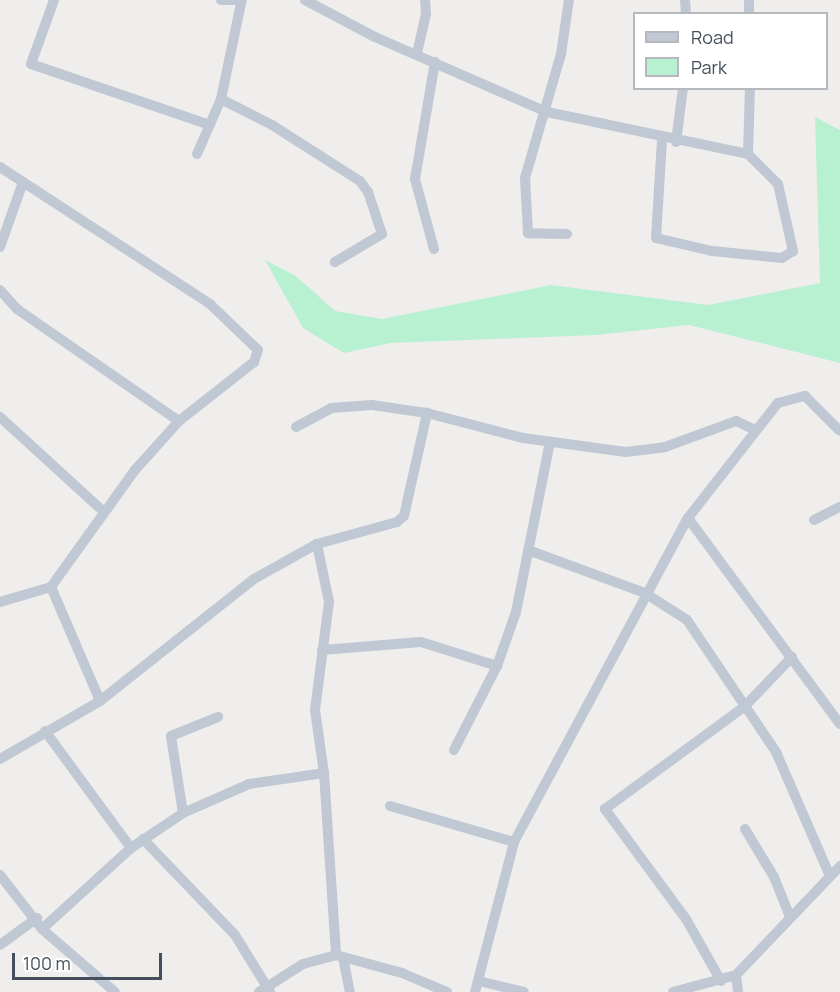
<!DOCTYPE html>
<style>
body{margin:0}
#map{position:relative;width:840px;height:992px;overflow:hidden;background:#f0eded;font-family:Manrope,sans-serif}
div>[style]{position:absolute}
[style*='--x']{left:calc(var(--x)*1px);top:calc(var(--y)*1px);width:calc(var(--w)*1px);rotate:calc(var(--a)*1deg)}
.green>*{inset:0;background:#b8f0d2}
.minor>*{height:10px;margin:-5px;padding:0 5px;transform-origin:5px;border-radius:5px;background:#c0c8d3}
span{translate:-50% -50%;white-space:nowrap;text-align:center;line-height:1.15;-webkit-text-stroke:4.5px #fff;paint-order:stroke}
.legend{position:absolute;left:633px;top:12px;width:195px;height:78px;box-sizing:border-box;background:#fff;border:2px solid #b5b9bd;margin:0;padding:8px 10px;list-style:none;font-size:18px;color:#454f5b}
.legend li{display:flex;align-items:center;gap:12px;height:30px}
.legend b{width:30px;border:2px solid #b5b9bd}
.scale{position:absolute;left:12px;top:953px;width:150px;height:27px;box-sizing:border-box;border:3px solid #454f5b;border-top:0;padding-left:8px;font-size:18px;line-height:21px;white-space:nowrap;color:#454f5b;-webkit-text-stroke:4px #fff;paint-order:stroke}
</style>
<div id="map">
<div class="green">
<i style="clip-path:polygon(815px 117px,840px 130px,840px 363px,689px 325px,596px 335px,391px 343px,344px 353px,303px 328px,265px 260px,296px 276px,335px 311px,382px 319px,551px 285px,708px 305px,820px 283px)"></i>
</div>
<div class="minor">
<i style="--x:54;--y:0;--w:68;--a:109.8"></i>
<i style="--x:31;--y:64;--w:189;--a:18.8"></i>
<i style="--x:221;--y:0;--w:21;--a:0"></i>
<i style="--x:305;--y:0;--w:79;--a:27.9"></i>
<i style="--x:375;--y:37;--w:188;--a:23.6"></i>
<i style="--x:547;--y:112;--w:205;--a:11.8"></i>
<i style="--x:748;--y:154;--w:42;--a:45"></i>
<i style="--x:778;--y:184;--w:69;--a:77.4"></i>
<i style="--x:793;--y:251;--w:13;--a:148"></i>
<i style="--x:782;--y:258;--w:70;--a:-174.3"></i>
<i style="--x:712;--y:251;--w:57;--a:-166.9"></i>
<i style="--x:656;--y:238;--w:99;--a:-86.5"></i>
<i style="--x:685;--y:0;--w:14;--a:86"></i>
<i style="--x:749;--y:14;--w:14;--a:-90"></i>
<i style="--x:417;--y:53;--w:40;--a:-77"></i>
<i style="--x:426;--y:14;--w:14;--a:-94"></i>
<i style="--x:221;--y:99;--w:57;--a:27"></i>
<i style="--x:272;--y:125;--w:104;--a:32.5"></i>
<i style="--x:360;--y:181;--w:14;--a:54"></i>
<i style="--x:368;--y:192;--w:44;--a:71.6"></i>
<i style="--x:382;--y:234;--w:55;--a:149.2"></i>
<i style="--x:676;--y:142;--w:54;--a:-82.6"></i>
<i style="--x:197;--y:154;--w:60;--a:-66.4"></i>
<i style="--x:221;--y:99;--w:98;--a:-78.2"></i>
<i style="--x:748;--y:154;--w:66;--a:-88.3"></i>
<i style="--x:0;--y:167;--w:251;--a:33.1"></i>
<i style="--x:210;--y:304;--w:66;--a:43.8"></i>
<i style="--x:258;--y:350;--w:13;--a:108"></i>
<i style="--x:254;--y:362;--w:95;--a:141.8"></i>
<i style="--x:179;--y:421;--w:66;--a:131.9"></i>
<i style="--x:135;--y:470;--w:144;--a:125.7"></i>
<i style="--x:51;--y:587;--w:53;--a:163.6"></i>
<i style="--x:567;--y:234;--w:39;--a:-179"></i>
<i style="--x:528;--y:233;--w:55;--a:-93.1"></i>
<i style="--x:525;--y:178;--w:129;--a:-73.8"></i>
<i style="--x:561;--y:54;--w:55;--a:-81.6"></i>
<i style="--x:0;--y:247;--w:69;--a:-70.5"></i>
<i style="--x:434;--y:249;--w:73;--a:-105.2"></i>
<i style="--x:415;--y:179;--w:119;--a:-80.3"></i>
<i style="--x:0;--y:290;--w:25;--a:48"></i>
<i style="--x:17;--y:309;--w:197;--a:34.7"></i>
<i style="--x:0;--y:417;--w:141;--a:42.4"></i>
<i style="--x:296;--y:427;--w:40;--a:-28"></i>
<i style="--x:331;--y:408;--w:41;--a:-4.2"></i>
<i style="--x:372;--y:405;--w:56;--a:8.3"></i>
<i style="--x:427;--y:413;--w:99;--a:14.6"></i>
<i style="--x:523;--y:438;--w:104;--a:7.7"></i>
<i style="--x:626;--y:452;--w:39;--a:-7"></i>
<i style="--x:665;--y:447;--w:76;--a:-20.1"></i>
<i style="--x:736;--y:421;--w:21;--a:25"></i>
<i style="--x:688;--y:518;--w:256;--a:53.6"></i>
<i style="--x:814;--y:520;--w:29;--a:-27"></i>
<i style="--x:317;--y:544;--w:59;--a:78.3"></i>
<i style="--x:329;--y:602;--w:109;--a:97.4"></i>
<i style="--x:315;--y:710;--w:64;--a:81.9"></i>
<i style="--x:324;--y:773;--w:182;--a:86.2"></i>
<i style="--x:528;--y:550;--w:125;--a:20.2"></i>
<i style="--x:645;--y:593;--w:50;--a:32.7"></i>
<i style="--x:687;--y:620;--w:159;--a:56"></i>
<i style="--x:776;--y:752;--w:135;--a:66.5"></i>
<i style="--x:51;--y:587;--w:124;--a:66.7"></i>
<i style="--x:322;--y:650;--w:99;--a:-4.6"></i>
<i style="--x:421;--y:642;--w:80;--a:17.5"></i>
<i style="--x:45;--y:731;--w:145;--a:53.7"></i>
<i style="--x:454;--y:750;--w:94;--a:-62.9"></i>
<i style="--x:497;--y:666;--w:57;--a:-70.6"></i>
<i style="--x:516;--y:612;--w:173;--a:-78.7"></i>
<i style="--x:0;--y:759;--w:116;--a:-30.1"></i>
<i style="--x:100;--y:701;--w:196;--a:-38.4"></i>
<i style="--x:254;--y:579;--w:72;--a:-29.1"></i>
<i style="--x:317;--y:544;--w:83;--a:-15.4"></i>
<i style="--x:397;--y:522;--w:9;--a:-41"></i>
<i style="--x:404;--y:516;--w:106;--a:-77.4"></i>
<i style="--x:390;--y:806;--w:129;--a:16.2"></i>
<i style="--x:183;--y:813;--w:78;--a:-98.9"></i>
<i style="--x:171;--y:736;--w:51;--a:-22"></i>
<i style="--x:745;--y:829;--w:56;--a:58.9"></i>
<i style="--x:774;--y:877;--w:43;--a:68.2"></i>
<i style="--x:143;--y:839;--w:133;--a:46.2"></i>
<i style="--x:235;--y:935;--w:67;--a:58.4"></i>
<i style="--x:0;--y:875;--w:68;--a:52.1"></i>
<i style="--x:42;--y:929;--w:96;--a:40.8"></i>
<i style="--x:42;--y:929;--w:120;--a:-42.3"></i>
<i style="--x:131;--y:848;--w:63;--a:-33.9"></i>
<i style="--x:183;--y:813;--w:72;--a:-23.7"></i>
<i style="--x:249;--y:784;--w:76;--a:-8.3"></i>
<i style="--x:0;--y:945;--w:46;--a:-36.1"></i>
<i style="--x:343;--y:957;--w:36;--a:79"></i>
<i style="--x:736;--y:975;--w:17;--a:83"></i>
<i style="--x:479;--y:981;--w:46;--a:13.7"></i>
<i style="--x:721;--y:981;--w:71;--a:-119.4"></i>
<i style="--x:686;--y:919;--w:137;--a:-126.4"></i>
<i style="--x:605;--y:809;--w:174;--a:-36.3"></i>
<i style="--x:745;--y:706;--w:68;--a:-46.2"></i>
<i style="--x:259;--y:992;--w:52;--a:-32.5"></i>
<i style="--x:303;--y:964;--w:34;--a:-15"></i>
<i style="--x:336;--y:955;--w:68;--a:15.3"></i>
<i style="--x:402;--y:973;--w:49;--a:22.9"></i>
<i style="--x:475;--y:992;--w:155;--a:-75.4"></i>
<i style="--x:514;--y:842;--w:368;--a:-61.8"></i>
<i style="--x:688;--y:518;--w:146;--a:-52"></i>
<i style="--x:778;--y:403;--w:28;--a:-15"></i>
<i style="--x:805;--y:396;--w:49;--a:45"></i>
<i style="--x:673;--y:992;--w:65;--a:-15.1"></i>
<i style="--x:736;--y:975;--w:151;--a:-46.3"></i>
</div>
<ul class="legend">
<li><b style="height:8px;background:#c0c8d3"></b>Road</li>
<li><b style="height:16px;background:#b8f0d2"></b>Park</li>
</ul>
<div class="scale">100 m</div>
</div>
